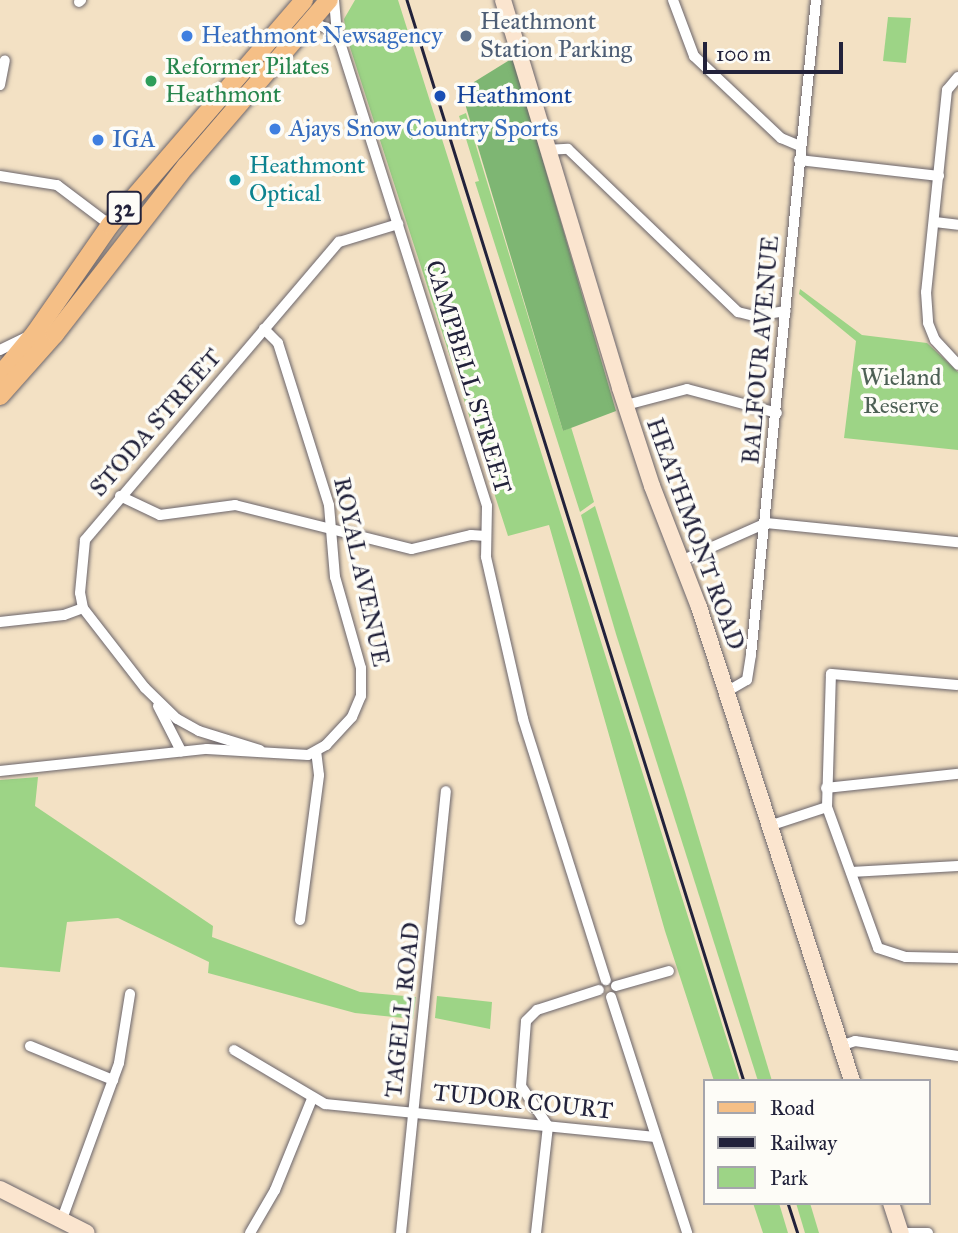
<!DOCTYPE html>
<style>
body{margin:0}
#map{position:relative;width:958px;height:1233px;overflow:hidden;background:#f3e1c4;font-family:"IM FELL Great Primer",serif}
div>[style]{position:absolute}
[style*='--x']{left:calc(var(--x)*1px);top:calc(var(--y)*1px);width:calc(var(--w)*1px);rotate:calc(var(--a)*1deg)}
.green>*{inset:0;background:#9dd486}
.forest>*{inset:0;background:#7eb673}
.roads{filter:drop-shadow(0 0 2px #6b656b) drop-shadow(0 0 2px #6b656b)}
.street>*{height:10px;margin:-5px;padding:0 5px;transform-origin:5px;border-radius:5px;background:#fff}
.secondary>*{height:16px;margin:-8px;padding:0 8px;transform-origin:8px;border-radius:8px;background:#fbe5cf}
.primary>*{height:18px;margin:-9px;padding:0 9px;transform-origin:9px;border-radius:9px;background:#f5bf86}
.rail>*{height:2.5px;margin:-1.25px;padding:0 1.25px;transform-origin:1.25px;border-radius:1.25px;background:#22223b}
.dots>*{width:19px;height:19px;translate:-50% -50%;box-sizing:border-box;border:4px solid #fdfcf7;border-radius:50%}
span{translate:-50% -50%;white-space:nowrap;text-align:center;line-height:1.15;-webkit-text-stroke:7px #fdfcf7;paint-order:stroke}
.shield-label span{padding:2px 5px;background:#fdfcf7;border:2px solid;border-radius:5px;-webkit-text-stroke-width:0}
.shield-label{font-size:23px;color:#22223b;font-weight:700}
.service-label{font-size:24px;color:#4e5e75}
.left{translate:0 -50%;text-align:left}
.shop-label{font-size:24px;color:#366cbe}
.leisure-label{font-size:24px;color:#27864d}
.transit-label{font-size:24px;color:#164399}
.culture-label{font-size:24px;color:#0d838f}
.street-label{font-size:24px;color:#22223b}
.park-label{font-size:24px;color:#4d6055}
.legend{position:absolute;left:703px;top:1079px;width:228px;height:126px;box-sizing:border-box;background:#fdfcf7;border:2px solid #a5a5ac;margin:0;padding:9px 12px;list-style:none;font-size:21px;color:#22223b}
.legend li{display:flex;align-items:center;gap:14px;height:35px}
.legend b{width:35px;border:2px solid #a5a5ac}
.scale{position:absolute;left:703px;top:42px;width:140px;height:32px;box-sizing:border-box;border:4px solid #22223b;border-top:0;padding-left:9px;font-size:21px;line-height:24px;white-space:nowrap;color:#22223b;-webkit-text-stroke:5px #fdfcf7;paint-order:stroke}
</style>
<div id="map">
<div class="green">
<i style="clip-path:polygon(355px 0,398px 0,740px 1081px,714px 1081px,665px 931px,549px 525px,508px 536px,346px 35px,344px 19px)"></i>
<i style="clip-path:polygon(888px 17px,911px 18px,906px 63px,883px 61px)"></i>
<i style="clip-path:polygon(466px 113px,563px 431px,571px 427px,594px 502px,580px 512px,475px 182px,479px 181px,459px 116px)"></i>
<i style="clip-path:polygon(800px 289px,862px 335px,927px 343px,958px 372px,958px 450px,844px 438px,856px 341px,799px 294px)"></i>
<i style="clip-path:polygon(595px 506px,685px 792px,772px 1081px,758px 1081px,616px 634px,581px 515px)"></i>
<i style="clip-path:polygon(38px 777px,35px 806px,213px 926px,212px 937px,360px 992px,416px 997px,413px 1019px,355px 1013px,208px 973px,209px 962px,118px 918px,67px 922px,60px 972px,0 967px,0 780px)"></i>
<i style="clip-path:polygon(437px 996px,492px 1002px,490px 1029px,435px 1018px)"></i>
<i style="clip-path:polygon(753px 1203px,779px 1203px,788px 1233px,763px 1233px)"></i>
<i style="clip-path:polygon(796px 1203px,810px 1203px,819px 1233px,805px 1233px)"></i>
</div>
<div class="forest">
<i style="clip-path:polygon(513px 58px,616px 411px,563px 431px,466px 107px,474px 82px)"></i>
</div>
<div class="roads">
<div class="street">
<i style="--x:334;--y:0;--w:33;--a:85"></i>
<i style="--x:337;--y:33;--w:496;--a:72.4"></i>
<i style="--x:487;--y:506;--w:51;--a:91.1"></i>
<i style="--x:486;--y:557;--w:166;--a:77.1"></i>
<i style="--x:523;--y:719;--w:274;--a:72.4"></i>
<i style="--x:673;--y:0;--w:60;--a:69.4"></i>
<i style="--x:694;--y:56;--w:120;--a:43.3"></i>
<i style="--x:781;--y:138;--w:21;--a:23"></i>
<i style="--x:79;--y:2;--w:3;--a:-45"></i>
<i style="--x:310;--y:21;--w:30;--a:24"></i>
<i style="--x:958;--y:77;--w:17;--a:130"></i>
<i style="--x:947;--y:90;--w:203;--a:95.9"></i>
<i style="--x:926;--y:292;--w:31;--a:86"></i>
<i style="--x:928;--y:323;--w:18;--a:68"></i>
<i style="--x:935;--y:340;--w:34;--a:47"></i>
<i style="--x:0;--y:85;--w:25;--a:-79"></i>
<i style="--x:546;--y:150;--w:22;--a:-3"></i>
<i style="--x:568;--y:149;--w:236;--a:43.8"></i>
<i style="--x:738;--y:312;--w:16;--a:14"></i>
<i style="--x:754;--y:316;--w:32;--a:-9"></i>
<i style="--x:799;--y:160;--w:141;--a:6.5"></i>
<i style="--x:0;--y:176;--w:58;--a:9"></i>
<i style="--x:57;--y:185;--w:66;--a:37"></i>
<i style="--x:935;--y:222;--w:23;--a:7"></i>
<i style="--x:0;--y:350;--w:32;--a:-26"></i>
<i style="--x:626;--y:405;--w:63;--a:-14.7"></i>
<i style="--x:687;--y:389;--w:93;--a:14.9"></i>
<i style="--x:120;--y:496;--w:44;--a:25.4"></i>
<i style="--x:160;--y:515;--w:76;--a:-7.6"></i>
<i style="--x:235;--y:505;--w:182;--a:14"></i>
<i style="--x:412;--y:549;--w:61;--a:-13.3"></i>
<i style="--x:471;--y:535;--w:15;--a:4"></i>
<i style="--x:683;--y:560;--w:91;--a:-24"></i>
<i style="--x:766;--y:523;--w:193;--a:5.7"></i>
<i style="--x:0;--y:622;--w:64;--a:-6.2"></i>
<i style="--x:64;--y:615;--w:20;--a:-20"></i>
<i style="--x:726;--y:692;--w:24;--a:-30"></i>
<i style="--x:747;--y:680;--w:25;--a:-81"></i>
<i style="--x:751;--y:655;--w:658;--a:-84.33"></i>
<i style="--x:158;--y:706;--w:51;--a:62.9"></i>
<i style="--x:260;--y:750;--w:64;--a:-162.7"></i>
<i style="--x:199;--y:731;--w:25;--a:-151"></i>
<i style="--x:177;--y:719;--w:45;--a:-135.9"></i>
<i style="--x:145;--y:688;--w:101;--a:-127.8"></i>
<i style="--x:83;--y:608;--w:15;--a:-101"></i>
<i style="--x:80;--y:593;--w:53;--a:-84.6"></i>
<i style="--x:85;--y:540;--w:392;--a:-49.6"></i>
<i style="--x:339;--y:242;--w:62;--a:-17"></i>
<i style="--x:0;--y:771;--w:208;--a:-6.1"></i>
<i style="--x:207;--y:749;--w:101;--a:3.4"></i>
<i style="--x:308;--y:755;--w:21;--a:-29"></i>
<i style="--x:326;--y:745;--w:38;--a:-47"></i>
<i style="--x:352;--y:717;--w:23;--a:-67"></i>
<i style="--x:361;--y:696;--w:28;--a:-90"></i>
<i style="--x:361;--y:668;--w:95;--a:-105.9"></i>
<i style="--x:335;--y:577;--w:72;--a:-94.8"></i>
<i style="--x:329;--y:505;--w:170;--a:-107.5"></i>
<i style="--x:278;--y:343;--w:20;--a:-135"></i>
<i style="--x:826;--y:788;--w:133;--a:-6.1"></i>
<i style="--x:827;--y:807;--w:133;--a:-88.3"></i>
<i style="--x:831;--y:674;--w:127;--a:5"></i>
<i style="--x:769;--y:826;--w:61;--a:-18.1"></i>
<i style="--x:827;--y:807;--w:150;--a:70.1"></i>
<i style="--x:878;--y:948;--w:29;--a:18"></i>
<i style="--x:906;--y:957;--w:52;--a:1.1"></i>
<i style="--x:851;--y:872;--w:107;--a:-3.2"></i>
<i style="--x:300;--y:920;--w:146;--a:-82.5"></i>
<i style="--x:319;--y:775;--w:23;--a:-97"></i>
<i style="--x:616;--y:986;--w:55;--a:-15.8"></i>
<i style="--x:611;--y:997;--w:248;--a:72.1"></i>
<i style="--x:30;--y:1046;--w:90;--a:22.3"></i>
<i style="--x:840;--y:1046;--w:16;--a:-18"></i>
<i style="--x:855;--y:1041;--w:104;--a:8.3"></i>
<i style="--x:234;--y:1050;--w:106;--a:30.7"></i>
<i style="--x:325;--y:1104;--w:332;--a:5.7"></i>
<i style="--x:62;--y:1219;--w:166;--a:-69.9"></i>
<i style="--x:119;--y:1063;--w:70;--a:-80.9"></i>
<i style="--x:250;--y:1233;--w:50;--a:-59.8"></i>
<i style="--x:275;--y:1190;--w:98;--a:-67.9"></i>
<i style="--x:401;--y:1233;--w:444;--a:-84.2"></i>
<i style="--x:536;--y:1233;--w:108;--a:-83.6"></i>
<i style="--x:548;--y:1126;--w:48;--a:-124"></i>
<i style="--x:521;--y:1086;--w:65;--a:-85.6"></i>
<i style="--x:526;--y:1021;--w:16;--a:-45"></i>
<i style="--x:537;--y:1010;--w:65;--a:-17.9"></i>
<i style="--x:903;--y:1233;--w:25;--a:0"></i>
</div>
<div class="secondary">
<i style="--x:503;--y:0;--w:405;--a:73.2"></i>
<i style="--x:620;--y:388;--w:103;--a:71.9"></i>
<i style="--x:652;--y:486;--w:130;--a:68.8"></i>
<i style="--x:699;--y:607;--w:498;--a:72.1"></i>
<i style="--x:0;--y:1189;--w:97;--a:26.8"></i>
<i style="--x:891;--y:1203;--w:32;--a:72"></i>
</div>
<div class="primary">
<i style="--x:0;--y:375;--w:55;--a:-50.2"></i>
<i style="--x:35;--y:333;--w:131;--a:-55.2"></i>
<i style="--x:110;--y:225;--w:297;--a:-49.2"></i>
<i style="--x:0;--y:396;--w:83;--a:-48.4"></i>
<i style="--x:55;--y:334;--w:213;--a:-52.1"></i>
<i style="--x:186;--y:166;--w:219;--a:-49.3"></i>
</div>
</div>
<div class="rail">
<i style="--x:407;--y:0;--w:1132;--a:72.69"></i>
<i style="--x:788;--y:1203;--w:32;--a:72"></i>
</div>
<div class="dots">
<i style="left:187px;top:36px;background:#3f7fe0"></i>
<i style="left:466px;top:36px;background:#5c6f8a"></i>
<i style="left:151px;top:81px;background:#2e9e5b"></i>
<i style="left:440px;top:96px;background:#1a4fb4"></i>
<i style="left:275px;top:129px;background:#3f7fe0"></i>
<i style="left:98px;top:140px;background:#3f7fe0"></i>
<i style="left:235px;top:180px;background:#0f9aa8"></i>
</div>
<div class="shield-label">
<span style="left:124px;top:208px">32</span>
</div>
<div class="service-label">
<span class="left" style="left:480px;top:36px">Heathmont<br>Station Parking</span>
</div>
<div class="shop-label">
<span class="left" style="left:201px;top:36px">Heathmont Newsagency</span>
<span class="left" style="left:289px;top:129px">Ajays Snow Country Sports</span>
<span class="left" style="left:112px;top:140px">IGA</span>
</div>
<div class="leisure-label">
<span class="left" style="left:165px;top:81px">Reformer Pilates<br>Heathmont</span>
</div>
<div class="transit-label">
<span class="left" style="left:456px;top:96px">Heathmont</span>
</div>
<div class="culture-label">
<span class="left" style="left:249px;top:180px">Heathmont<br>Optical</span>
</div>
<div class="street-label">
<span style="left:761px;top:350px;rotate:-85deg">BALFOUR AVENUE</span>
<span style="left:468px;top:377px;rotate:73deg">CAMPBELL STREET</span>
<span style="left:156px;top:423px;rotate:-49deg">STODA STREET</span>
<span style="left:695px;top:534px;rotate:70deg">HEATHMONT ROAD</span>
<span style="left:361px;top:572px;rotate:78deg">ROYAL AVENUE</span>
<span style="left:403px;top:1010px;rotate:-84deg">TAGELL ROAD</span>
<span style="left:523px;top:1102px;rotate:6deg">TUDOR COURT</span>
</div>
<div class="park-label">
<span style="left:901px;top:392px">Wieland<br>Reserve</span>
</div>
<ul class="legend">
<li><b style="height:9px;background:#f5bf86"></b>Road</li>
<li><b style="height:9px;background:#22223b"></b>Railway</li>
<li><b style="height:19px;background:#9dd486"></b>Park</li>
</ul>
<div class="scale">100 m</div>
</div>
